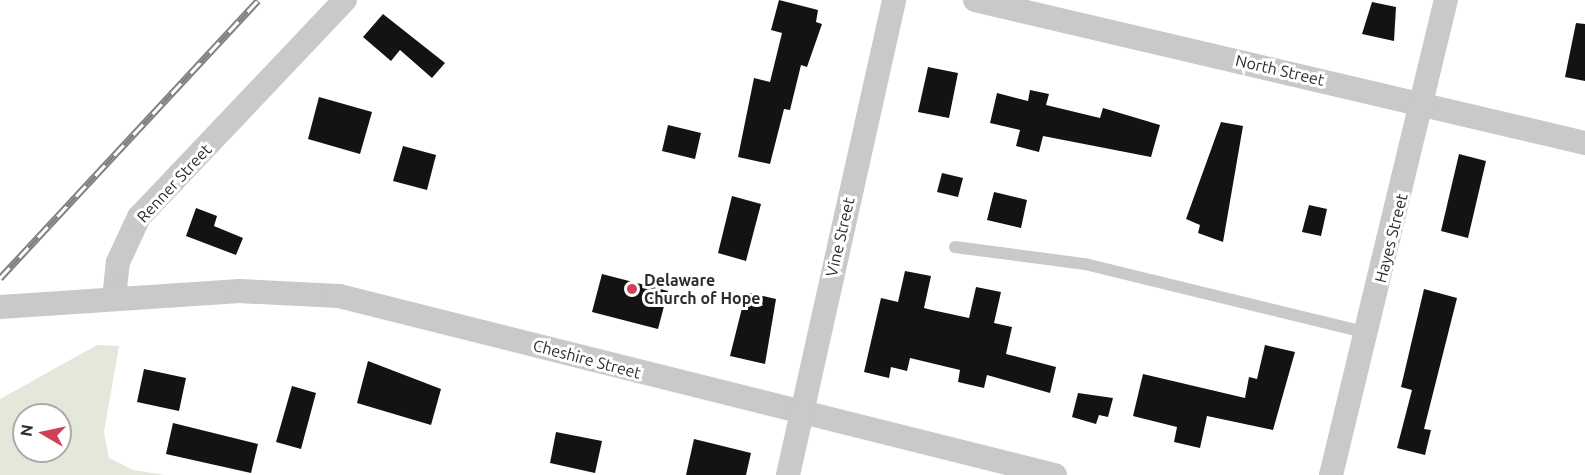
<!DOCTYPE html>
<style>
body{margin:0}
#map{position:relative;width:1585px;height:475px;overflow:hidden;background:#fff;font-family:Ubuntu,sans-serif}
div>[style]{position:absolute}
[style*='--x']{left:calc(var(--x)*1px);top:calc(var(--y)*1px);width:calc(var(--w)*1px);rotate:calc(var(--a)*1deg)}
.green>*{inset:0;background:#e4e8db}
.building>*{inset:0;background:#131313}
.lane>*{height:12px;margin:-6px;padding:0 6px;transform-origin:6px;border-radius:6px;background:#c9c9c9}
.street>*{height:24px;margin:-12px;padding:0 12px;transform-origin:12px;border-radius:12px;background:#c9c9c9}
.rail>*{height:7px;margin-top:-3.5px;transform-origin:0;background:repeating-linear-gradient(90deg,#fff 0 14px,#818181 0 28px);box-sizing:border-box;border-block:2px solid #818181}
.dots>*{width:16px;height:16px;translate:-50% -50%;box-sizing:border-box;border:3px solid #fff;border-radius:50%}
span{translate:-50% -50%;white-space:nowrap;text-align:center;line-height:1.15;-webkit-text-stroke:6px #fff;paint-order:stroke}
.street-label{font-size:16px;color:#2c2c2c}
.poi-label{font-size:16px;color:#2c2c2c;font-weight:700}
.left{translate:0 -50%;text-align:left}
.north{position:absolute;left:12px;top:403px;width:60px;height:60px;box-sizing:border-box;background:#fff;border:2px solid #ababab;border-radius:50%;rotate:279deg;font-size:16px;font-weight:700;line-height:24px;text-align:center;color:#2c2c2c}
.north::after{content:'';display:block;margin:auto;width:21px;height:27px;background:#d14058;clip-path:polygon(50% 0,100% 100%,50% 72%,0 100%)}
</style>
<div id="map">
<div class="green">
<i style="clip-path:polygon(evenodd,97px 345px,119px 346px,104px 432px,109px 458px,133px 470px,165px 475px,0 475px,0 399px,97px 345px,24px 415px,60px 415px,60px 451px,24px 451px,24px 415px)"></i>
</div>
<div class="building">
<i style="clip-path:polygon(779px 0,818px 10px,816px 22px,822px 24px,807px 67px,801px 65px,790px 110px,784px 109px,770px 164px,738px 157px,754px 78px,770px 82px,782px 33px,771px 30px)"></i>
<i style="clip-path:polygon(1372px 2px,1396px 7px,1394px 41px,1362px 34px)"></i>
<i style="clip-path:polygon(383px 14px,445px 63px,432px 78px,400px 50px,391px 61px,363px 37px)"></i>
<i style="clip-path:polygon(1576px 23px,1585px 24px,1585px 81px,1565px 77px)"></i>
<i style="clip-path:polygon(928px 67px,958px 73px,949px 118px,918px 112px)"></i>
<i style="clip-path:polygon(1030px 90px,1049px 94px,1046px 105px,1100px 118px,1103px 108px,1160px 125px,1151px 157px,1043px 136px,1039px 152px,1016px 146px,1020px 130px,990px 123px,997px 93px,1028px 101px)"></i>
<i style="clip-path:polygon(319px 97px,372px 112px,360px 154px,308px 139px)"></i>
<i style="clip-path:polygon(1221px 122px,1243px 126px,1223px 242px,1198px 233px,1200px 225px,1186px 219px)"></i>
<i style="clip-path:polygon(668px 125px,701px 133px,695px 159px,662px 151px)"></i>
<i style="clip-path:polygon(403px 146px,436px 155px,427px 190px,393px 181px)"></i>
<i style="clip-path:polygon(1459px 154px,1486px 161px,1468px 238px,1441px 231px)"></i>
<i style="clip-path:polygon(942px 173px,963px 178px,958px 197px,937px 192px)"></i>
<i style="clip-path:polygon(994px 192px,1027px 200px,1021px 228px,987px 220px)"></i>
<i style="clip-path:polygon(732px 196px,761px 204px,746px 261px,718px 253px)"></i>
<i style="clip-path:polygon(1309px 205px,1327px 209px,1321px 236px,1302px 232px)"></i>
<i style="clip-path:polygon(196px 208px,217px 216px,214px 226px,243px 238px,236px 255px,186px 236px)"></i>
<i style="clip-path:polygon(905px 271px,931px 276px,924px 308px,932px 310px,969px 318px,976px 287px,1001px 292px,994px 323px,1012px 327px,1006px 354px,1056px 367px,1050px 393px,987px 375px,984px 388px,958px 382px,960px 370px,910px 358px,907px 371px,891px 367px,889px 378px,864px 372px,881px 298px,898px 302px)"></i>
<i style="clip-path:polygon(602px 274px,668px 291px,658px 329px,592px 312px)"></i>
<i style="clip-path:polygon(1424px 289px,1457px 298px,1424px 429px,1431px 430px,1425px 455px,1397px 448px,1412px 390px,1401px 387px)"></i>
<i style="clip-path:polygon(746px 292px,776px 299px,765px 364px,730px 356px)"></i>
<i style="clip-path:polygon(1265px 345px,1295px 352px,1273px 430px,1207px 416px,1200px 448px,1174px 442px,1177px 427px,1133px 416px,1143px 374px,1245px 398px,1249px 377px,1257px 379px)"></i>
<i style="clip-path:polygon(368px 361px,441px 389px,431px 425px,357px 403px)"></i>
<i style="clip-path:polygon(144px 369px,186px 378px,179px 411px,137px 402px)"></i>
<i style="clip-path:polygon(292px 386px,316px 393px,301px 449px,276px 442px)"></i>
<i style="clip-path:polygon(1078px 393px,1113px 398px,1108px 417px,1099px 415px,1096px 424px,1072px 417px)"></i>
<i style="clip-path:polygon(173px 423px,258px 444px,251px 473px,166px 454px)"></i>
<i style="clip-path:polygon(556px 432px,602px 441px,595px 473px,550px 463px)"></i>
<i style="clip-path:polygon(694px 439px,751px 453px,746px 475px,686px 475px)"></i>
</div>
<div class="lane">
<i style="--x:955;--y:247;--w:131;--a:7.5"></i>
<i style="--x:1085;--y:264;--w:291;--a:13.7"></i>
</div>
<div class="street">
<i style="--x:975;--y:0;--w:627;--a:13.19"></i>
<i style="--x:114;--y:299;--w:37;--a:-84"></i>
<i style="--x:118;--y:262;--w:50;--a:-65"></i>
<i style="--x:139;--y:217;--w:299;--a:-46.5"></i>
<i style="--x:0;--y:307;--w:240;--a:-3.8"></i>
<i style="--x:239;--y:291;--w:100;--a:2.9"></i>
<i style="--x:339;--y:296;--w:738;--a:14.04"></i>
<i style="--x:788;--y:475;--w:487;--a:-77.4"></i>
<i style="--x:1331;--y:475;--w:489;--a:-76.4"></i>
</div>
<div class="rail">
<i style="--x:0;--y:278;--w:379;--a:-47.1"></i>
</div>
<div class="dots">
<i style="left:632px;top:289px;background:#d14058"></i>
</div>
<div class="street-label">
<span style="left:1280px;top:70px;rotate:13deg">North Street</span>
<span style="left:174px;top:183px;rotate:-47deg">Renner Street</span>
<span style="left:840px;top:237px;rotate:-77deg">Vine Street</span>
<span style="left:1391px;top:238px;rotate:-76deg">Hayes Street</span>
<span style="left:587px;top:359px;rotate:15deg">Cheshire Street</span>
</div>
<div class="poi-label">
<span class="left" style="left:644px;top:289px">Delaware<br>Church of Hope</span>
</div>
<div class="north">N</div>
</div>
